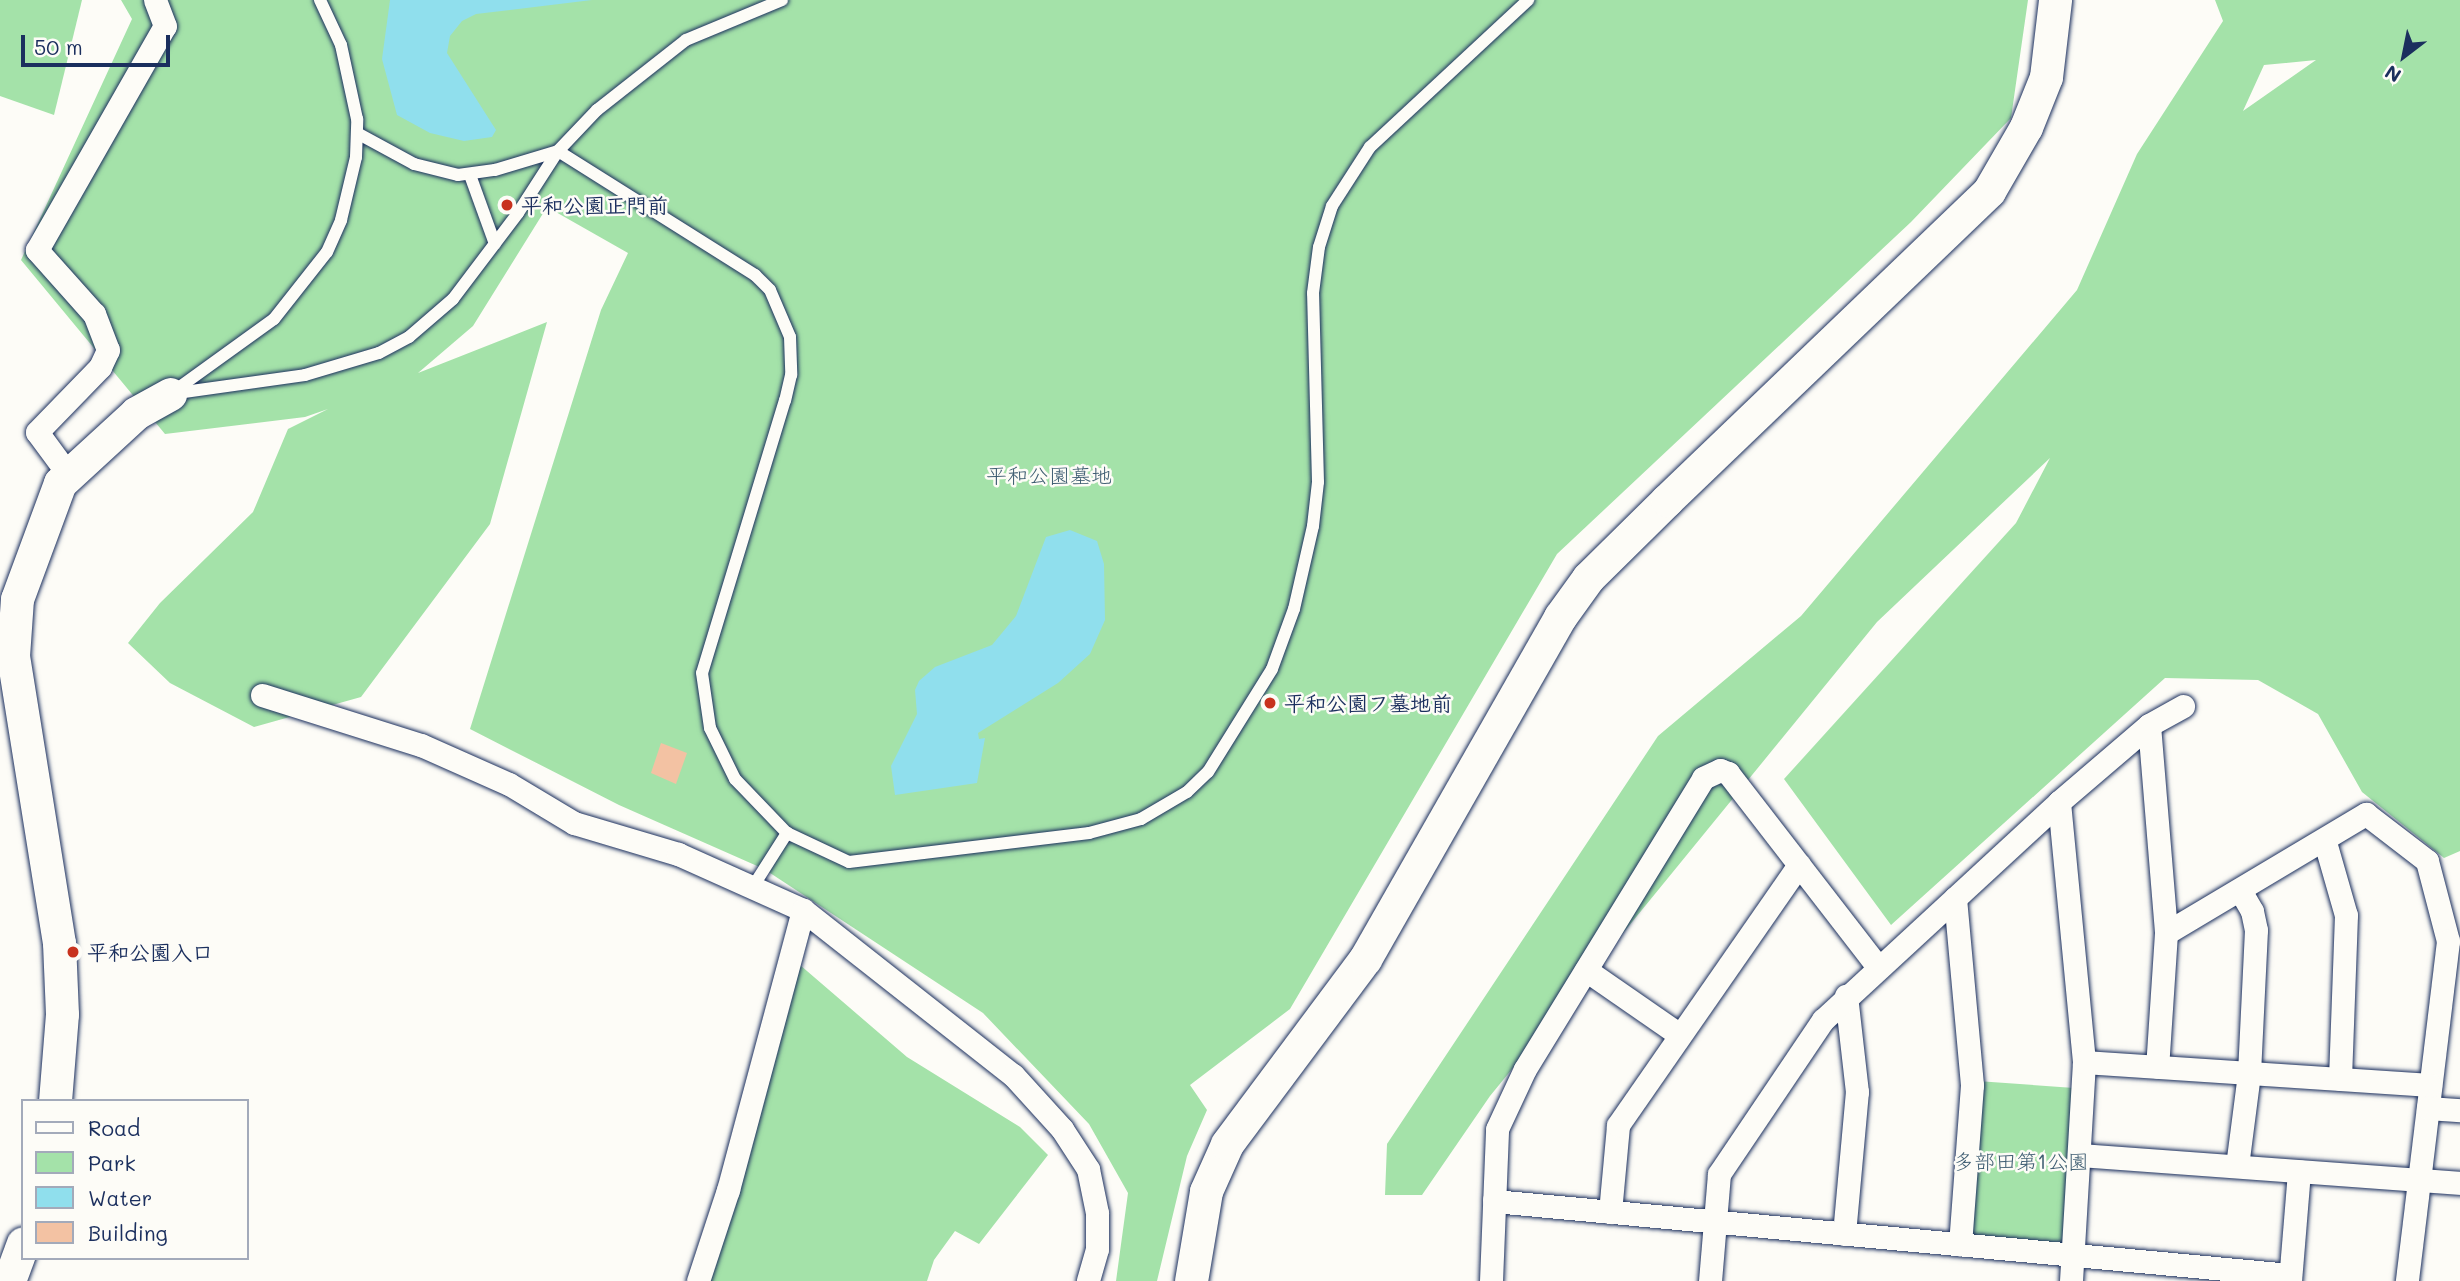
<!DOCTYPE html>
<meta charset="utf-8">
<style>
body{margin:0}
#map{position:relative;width:2460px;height:1281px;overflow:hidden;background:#fdfcf7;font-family:Mali,"Klee One",sans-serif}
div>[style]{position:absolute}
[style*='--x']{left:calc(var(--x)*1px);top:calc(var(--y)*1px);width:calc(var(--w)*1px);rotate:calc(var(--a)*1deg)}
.green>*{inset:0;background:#a4e2a9}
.water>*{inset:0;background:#90dfed}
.building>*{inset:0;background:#f3c2a3}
.roads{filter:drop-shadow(0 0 2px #1b2f5e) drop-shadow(0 0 2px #1b2f5e)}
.lane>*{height:12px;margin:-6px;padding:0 6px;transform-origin:6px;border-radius:6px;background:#fdfcf7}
.street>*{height:23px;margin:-11.5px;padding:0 11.5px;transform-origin:11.5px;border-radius:11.5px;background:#fdfcf7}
.secondary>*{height:33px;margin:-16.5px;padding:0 16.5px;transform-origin:16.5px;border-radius:16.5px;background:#fdfcf7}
.dots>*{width:19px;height:19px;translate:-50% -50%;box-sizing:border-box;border:4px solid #fdfcf7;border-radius:50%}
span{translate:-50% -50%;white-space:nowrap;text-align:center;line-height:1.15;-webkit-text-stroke:5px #fdfcf7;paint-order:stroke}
.poi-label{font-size:21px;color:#1b2f5e;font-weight:700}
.left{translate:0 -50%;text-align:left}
.park-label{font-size:21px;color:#3d5c71}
.legend{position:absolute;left:21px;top:1099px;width:228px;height:161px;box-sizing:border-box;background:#fdfcf7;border:2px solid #a3aaba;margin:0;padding:9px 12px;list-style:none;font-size:21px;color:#1b2f5e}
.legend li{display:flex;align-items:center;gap:14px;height:35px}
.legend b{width:35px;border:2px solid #a3aaba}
.north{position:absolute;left:2369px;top:21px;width:70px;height:70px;-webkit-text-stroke:5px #fdfcf7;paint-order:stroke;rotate:212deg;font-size:19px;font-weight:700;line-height:28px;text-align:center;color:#1b2f5e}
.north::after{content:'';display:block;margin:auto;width:24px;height:32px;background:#1b2f5e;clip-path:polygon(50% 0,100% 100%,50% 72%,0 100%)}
.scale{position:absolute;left:21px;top:35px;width:149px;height:32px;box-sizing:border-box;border:4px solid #1b2f5e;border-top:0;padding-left:9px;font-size:21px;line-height:24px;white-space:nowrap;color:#1b2f5e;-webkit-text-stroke:5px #fdfcf7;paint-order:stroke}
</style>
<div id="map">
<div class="green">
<i style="clip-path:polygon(0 0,82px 0,54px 115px,0 96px)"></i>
<i style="clip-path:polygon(121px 0,2028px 0,2011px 118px,1911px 222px,1557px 554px,1290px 1009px,1190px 1085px,1207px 1110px,1187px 1156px,1157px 1281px,1116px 1281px,1128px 1193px,1089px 1124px,983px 1013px,764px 869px,619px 805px,470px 729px,601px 310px,628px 253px,547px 207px,473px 326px,418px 373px,547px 322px,490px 524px,361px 697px,254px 727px,170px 683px,128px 643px,160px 603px,253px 512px,288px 429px,328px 409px,305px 417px,165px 434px,21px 260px,132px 19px)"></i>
<i style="clip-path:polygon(evenodd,2215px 0,2460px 0,2460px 851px,2444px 858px,2362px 792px,2318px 714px,2258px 680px,2165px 678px,1891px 925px,1784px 779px,2016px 523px,2050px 458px,1877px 622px,1490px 1096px,1422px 1195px,1385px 1195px,1387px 1144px,1658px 736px,1801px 616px,2077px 290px,2137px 154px,2223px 21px,2215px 0,2316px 60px,2243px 111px,2264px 65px,2316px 60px)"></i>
<i style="clip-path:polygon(800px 965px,907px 1057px,1020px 1127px,1048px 1155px,979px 1244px,955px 1231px,934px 1260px,927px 1281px,705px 1281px)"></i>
<i style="clip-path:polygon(1977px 1081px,2074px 1088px,2064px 1242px,2057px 1248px,1972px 1238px,1967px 1233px)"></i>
</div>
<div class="water">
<i style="clip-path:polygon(390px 0,592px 0,476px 14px,462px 21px,450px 36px,447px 53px,496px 130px,492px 137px,464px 141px,430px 133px,397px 115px,382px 59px)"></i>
<i style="clip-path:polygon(1070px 530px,1097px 541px,1104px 564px,1105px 620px,1090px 654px,1058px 683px,978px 733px,979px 739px,985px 738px,977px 783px,895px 795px,891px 766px,917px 714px,915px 690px,919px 681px,935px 667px,992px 645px,1016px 616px,1046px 537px)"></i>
</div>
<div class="building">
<i style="clip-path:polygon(661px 743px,687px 753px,676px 784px,651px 773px)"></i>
</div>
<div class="roads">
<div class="lane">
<i style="--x:357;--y:133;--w:65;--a:28.5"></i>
<i style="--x:414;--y:164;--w:45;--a:14"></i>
<i style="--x:458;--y:175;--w:37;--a:-8"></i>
<i style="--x:495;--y:170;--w:66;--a:-16.8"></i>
<i style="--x:558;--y:151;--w:233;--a:32.2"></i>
<i style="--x:755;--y:275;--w:21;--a:45"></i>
<i style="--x:770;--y:290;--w:51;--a:66.9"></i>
<i style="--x:790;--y:337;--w:38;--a:88"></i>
<i style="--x:791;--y:375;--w:26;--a:103"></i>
<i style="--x:785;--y:400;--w:285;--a:106.9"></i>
<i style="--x:702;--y:673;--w:56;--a:81.7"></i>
<i style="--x:710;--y:728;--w:57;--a:63.9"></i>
<i style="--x:735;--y:779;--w:75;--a:46.1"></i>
<i style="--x:787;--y:833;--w:68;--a:25.1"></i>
<i style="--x:849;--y:862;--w:242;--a:-6.9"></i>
<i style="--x:1089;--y:833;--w:54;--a:-15.1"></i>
<i style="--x:1141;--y:819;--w:53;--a:-30.4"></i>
<i style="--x:1187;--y:792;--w:29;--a:-44"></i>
<i style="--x:1208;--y:772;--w:121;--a:-58.1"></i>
<i style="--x:1272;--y:669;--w:64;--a:-69.9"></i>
<i style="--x:1294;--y:609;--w:85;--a:-77.1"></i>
<i style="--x:1313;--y:526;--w:44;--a:-83.5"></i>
<i style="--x:1318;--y:482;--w:189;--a:-91.5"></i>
<i style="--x:1313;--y:293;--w:46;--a:-82.6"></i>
<i style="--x:1319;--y:247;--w:43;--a:-72.4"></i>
<i style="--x:1332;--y:206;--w:70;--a:-57.2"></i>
<i style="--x:1370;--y:147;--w:216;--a:-42.9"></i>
<i style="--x:470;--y:175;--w:73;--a:70.1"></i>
<i style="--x:170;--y:394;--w:136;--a:-8"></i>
<i style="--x:305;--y:375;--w:77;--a:-16.6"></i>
<i style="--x:379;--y:353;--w:34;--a:-28"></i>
<i style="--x:409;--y:337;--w:58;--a:-40.8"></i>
<i style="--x:453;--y:299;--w:108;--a:-52.9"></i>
<i style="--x:518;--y:213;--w:74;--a:-57.2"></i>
<i style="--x:558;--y:151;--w:57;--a:-46.4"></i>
<i style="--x:597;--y:110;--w:113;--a:-38.2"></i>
<i style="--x:686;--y:40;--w:104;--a:-22.6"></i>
<i style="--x:170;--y:394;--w:128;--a:-35.8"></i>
<i style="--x:274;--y:319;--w:85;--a:-51.7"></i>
<i style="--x:327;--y:252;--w:35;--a:-66"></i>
<i style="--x:341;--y:220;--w:65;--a:-76.6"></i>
<i style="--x:356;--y:157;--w:38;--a:-88"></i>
<i style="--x:357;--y:119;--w:76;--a:-102.2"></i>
<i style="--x:341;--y:45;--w:50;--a:-115"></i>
<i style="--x:754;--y:885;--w:62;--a:-57.6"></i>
</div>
<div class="street">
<i style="--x:68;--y:474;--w:52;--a:-126.4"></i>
<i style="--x:37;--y:432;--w:91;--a:-45.9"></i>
<i style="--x:100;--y:367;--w:19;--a:-65"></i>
<i style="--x:108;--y:350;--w:39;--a:-111"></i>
<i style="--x:94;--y:314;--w:86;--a:-131.7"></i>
<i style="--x:37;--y:250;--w:258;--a:-60.3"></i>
<i style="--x:165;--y:26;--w:28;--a:-111"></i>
<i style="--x:262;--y:695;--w:167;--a:17.5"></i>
<i style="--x:421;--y:745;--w:96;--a:23.9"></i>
<i style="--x:509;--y:784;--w:76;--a:31"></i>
<i style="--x:574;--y:823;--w:109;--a:16.6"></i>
<i style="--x:678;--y:854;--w:137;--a:24.1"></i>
<i style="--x:803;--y:910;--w:267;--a:38.2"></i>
<i style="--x:1013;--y:1075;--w:73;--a:47.8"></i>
<i style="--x:1062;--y:1129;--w:48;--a:57"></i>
<i style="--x:1088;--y:1169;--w:45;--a:78.4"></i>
<i style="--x:1097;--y:1213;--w:36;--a:90"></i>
<i style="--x:1097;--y:1249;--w:33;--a:106"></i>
<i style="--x:2149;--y:725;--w:209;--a:85.3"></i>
<i style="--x:2166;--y:933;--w:134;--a:93.8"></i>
<i style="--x:2059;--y:802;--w:261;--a:84.5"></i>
<i style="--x:2084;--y:1062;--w:219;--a:93.4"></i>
<i style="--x:2325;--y:842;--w:76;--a:74"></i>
<i style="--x:2346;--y:915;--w:164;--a:92.1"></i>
<i style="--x:1955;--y:898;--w:188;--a:84.8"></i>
<i style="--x:1972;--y:1085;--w:160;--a:94.3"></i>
<i style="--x:2166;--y:933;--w:233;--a:-30.8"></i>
<i style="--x:2366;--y:814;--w:77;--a:37.6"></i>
<i style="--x:2427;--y:861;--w:83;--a:75.3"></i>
<i style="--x:2448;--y:941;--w:342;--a:96.9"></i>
<i style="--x:1586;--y:970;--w:114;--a:34.7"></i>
<i style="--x:2084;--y:1062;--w:347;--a:3.8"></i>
<i style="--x:2428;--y:1108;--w:32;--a:4"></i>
<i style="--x:2081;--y:1155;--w:380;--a:4.2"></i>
<i style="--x:2237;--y:1166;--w:94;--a:-82.6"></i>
<i style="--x:2249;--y:1073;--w:143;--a:-87.2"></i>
<i style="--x:2256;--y:930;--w:19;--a:-102"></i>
<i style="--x:2252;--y:911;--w:24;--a:-120"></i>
<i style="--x:1494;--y:1201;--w:799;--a:5.31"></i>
<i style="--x:1610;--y:1212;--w:87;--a:-84.7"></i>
<i style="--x:1618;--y:1125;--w:317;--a:-55.2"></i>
<i style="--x:1844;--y:1234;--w:143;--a:-84.8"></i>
<i style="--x:1857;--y:1092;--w:97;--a:-96.5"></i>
<i style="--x:698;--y:1281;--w:96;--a:-71.8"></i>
<i style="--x:728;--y:1190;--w:290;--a:-75"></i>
<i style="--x:1491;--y:1281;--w:152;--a:-87.7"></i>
<i style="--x:1497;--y:1129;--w:66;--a:-65"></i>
<i style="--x:1525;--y:1069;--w:341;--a:-58.5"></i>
<i style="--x:1703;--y:778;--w:19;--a:-25"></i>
<i style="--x:1720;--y:770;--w:9;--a:21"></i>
<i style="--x:1728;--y:773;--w:244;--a:52.3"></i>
<i style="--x:1710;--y:1281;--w:107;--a:-85.2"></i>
<i style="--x:1719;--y:1174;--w:186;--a:-56"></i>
<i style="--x:1823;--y:1020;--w:321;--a:-42.7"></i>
<i style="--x:2059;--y:802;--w:118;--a:-40.5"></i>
<i style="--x:2149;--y:725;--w:39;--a:-29"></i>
<i style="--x:2290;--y:1281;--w:110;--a:-85.3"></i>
</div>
<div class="secondary">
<i style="--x:55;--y:1101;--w:87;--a:-85.4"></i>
<i style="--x:62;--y:1014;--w:71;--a:-92.4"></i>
<i style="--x:59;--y:943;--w:291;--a:-99.1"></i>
<i style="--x:13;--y:656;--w:57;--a:-86"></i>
<i style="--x:17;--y:599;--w:124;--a:-69.7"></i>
<i style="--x:60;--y:483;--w:103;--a:-42.6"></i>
<i style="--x:136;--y:413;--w:39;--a:-29"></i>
<i style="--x:9;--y:1281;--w:40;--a:-69.8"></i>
<i style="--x:1191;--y:1281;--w:91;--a:-80.5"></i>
<i style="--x:1206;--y:1191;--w:51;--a:-65.9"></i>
<i style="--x:1227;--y:1144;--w:231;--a:-53.3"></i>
<i style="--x:1365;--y:959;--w:394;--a:-60.3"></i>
<i style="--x:1560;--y:617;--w:48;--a:-54.3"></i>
<i style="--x:1588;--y:578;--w:111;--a:-44.6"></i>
<i style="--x:1667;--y:500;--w:446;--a:-43.8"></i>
<i style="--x:1989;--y:191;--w:74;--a:-60"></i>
<i style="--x:2026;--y:127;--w:54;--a:-68.2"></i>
<i style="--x:2046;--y:77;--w:78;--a:-83.3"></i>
</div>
</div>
<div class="dots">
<i style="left:507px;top:205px;background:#c8321e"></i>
<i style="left:1270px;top:703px;background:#c8321e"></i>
<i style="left:73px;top:952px;background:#c8321e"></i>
</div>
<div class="poi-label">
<span class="left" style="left:521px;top:205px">平和公園正門前</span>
<span class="left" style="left:1284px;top:703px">平和公園フ墓地前</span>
<span class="left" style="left:87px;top:952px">平和公園入口</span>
</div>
<div class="park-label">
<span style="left:1049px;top:475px">平和公園墓地</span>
<span style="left:2021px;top:1161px">多部田第1公園</span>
</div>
<ul class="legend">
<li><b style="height:9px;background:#fdfcf7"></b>Road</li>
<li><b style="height:19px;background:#a4e2a9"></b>Park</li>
<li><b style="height:19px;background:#90dfed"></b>Water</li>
<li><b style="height:19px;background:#f3c2a3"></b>Building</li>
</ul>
<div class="north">N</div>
<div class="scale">50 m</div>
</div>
